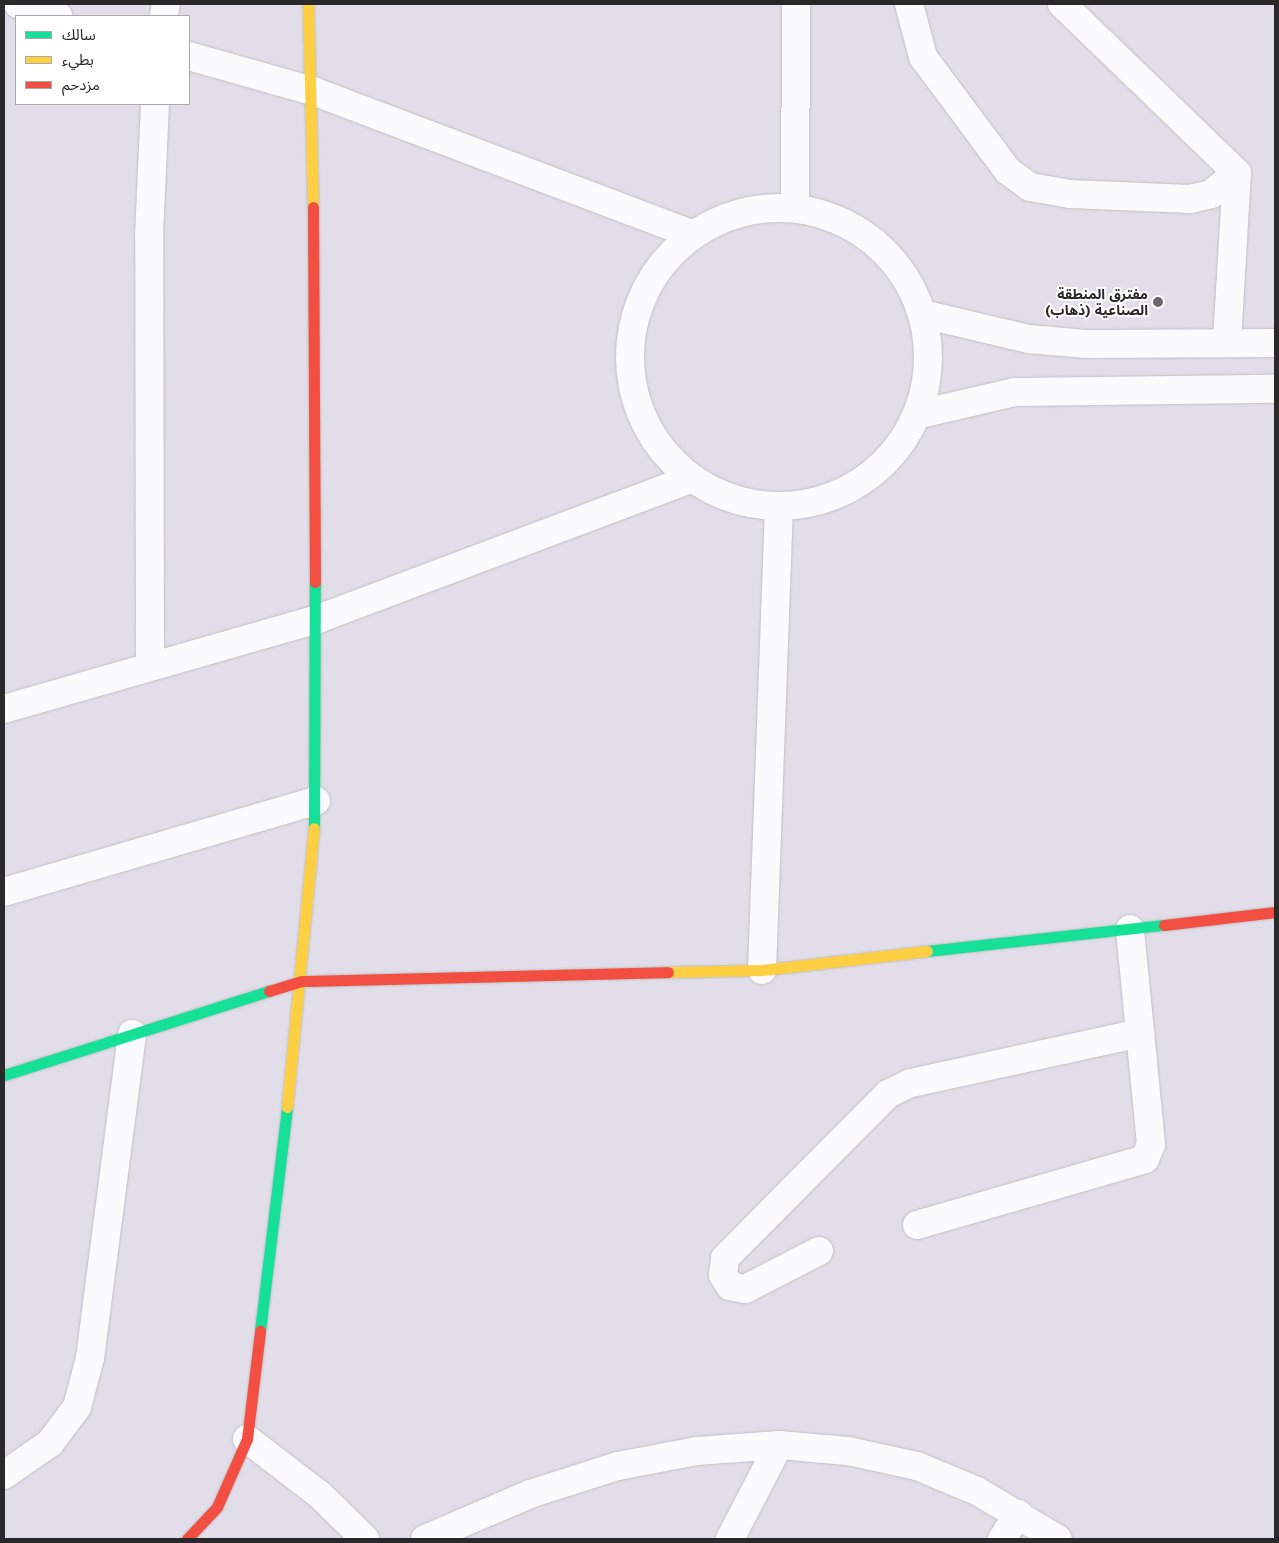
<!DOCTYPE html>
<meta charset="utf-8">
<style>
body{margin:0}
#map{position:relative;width:1279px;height:1543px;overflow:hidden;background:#e2dee9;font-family:"Work Sans","Noto Sans Arabic",sans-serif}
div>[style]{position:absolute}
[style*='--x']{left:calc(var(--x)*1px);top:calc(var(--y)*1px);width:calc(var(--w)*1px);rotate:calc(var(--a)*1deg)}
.roads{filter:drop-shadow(0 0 1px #c0c0c2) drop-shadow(0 0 1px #c0c0c2)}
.street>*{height:28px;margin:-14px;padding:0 14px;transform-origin:14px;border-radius:14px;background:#fbfafc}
.street>.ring{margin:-14px;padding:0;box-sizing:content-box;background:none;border:28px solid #fbfafc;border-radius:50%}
.fast>*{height:11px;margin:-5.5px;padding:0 5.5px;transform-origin:5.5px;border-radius:5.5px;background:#16e098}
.slow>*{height:11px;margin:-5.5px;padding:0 5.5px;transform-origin:5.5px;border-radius:5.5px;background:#ffcf43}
.jam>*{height:11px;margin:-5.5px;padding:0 5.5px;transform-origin:5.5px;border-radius:5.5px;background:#f24e42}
.dots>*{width:14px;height:14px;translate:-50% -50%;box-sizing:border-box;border:2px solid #fff;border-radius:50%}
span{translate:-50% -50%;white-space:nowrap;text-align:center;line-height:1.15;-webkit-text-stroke:4px #fff;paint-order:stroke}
.poi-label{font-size:14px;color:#292929;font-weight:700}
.right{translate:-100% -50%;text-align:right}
.frame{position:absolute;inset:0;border:5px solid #292929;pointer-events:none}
.legend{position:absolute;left:15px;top:15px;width:175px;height:90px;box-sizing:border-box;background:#fff;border:1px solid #a9a9a9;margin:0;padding:6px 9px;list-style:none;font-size:15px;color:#292929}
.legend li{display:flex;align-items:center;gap:10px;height:25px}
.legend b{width:25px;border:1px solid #a9a9a9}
</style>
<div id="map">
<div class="roads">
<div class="street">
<i style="--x:18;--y:4;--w:42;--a:16.7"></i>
<i style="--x:909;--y:4;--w:55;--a:75.2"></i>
<i style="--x:923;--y:57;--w:142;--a:53.3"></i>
<i style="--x:1008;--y:171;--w:27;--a:36"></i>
<i style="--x:1030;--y:187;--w:41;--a:9.9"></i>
<i style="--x:1070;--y:194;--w:120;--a:2.4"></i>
<i style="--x:1190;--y:199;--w:22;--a:-13"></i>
<i style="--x:1211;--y:194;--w:33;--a:-39"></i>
<i style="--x:1062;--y:4;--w:243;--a:44"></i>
<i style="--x:1237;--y:173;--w:170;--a:93.4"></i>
<i style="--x:164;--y:16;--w:12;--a:-81"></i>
<i style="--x:189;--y:56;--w:129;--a:15.8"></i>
<i style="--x:313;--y:91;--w:405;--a:20.7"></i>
<i style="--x:795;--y:207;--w:203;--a:-89.7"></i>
<i class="ring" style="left:630px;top:208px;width:270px;height:270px"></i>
<i style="--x:923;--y:314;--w:109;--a:13.3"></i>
<i style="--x:1029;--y:339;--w:57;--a:5"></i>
<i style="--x:1086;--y:344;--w:189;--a:-0.3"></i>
<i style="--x:920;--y:414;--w:98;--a:-13"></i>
<i style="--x:1015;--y:392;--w:260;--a:-0.7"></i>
<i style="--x:150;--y:665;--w:429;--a:-90.1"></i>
<i style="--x:149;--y:236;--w:132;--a:-87.4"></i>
<i style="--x:4;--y:709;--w:327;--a:-16"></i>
<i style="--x:318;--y:619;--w:397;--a:-20.6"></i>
<i style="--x:4;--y:892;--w:325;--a:-16.3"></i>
<i style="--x:762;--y:970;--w:461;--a:-87.9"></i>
<i style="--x:917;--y:1225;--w:237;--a:-16.1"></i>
<i style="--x:1145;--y:1159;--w:16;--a:-68"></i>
<i style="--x:1151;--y:1144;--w:216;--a:-95.6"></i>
<i style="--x:819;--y:1251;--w:83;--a:152.8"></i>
<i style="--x:745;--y:1289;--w:15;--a:-169"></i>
<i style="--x:730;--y:1286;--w:13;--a:-122"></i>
<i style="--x:723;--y:1275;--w:17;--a:-83"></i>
<i style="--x:725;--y:1258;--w:231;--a:-45.2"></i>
<i style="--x:888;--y:1094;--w:25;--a:-26"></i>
<i style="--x:911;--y:1083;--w:235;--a:-12.3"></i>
<i style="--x:247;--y:1439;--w:92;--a:37.5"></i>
<i style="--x:320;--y:1495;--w:63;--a:44.4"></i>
<i style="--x:4;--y:1475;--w:56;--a:-34.8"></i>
<i style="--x:50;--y:1443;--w:45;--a:-53.1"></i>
<i style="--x:77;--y:1407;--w:51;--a:-75.1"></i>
<i style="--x:90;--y:1358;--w:327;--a:-82.6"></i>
<i style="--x:425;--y:1539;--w:114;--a:-23.2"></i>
<i style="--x:530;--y:1494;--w:92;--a:-17.7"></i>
<i style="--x:618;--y:1466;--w:80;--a:-10.8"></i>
<i style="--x:697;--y:1451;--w:82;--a:-4.2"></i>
<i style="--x:779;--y:1445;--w:69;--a:5"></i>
<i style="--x:848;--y:1451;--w:71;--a:12.3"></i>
<i style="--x:917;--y:1466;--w:65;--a:22.6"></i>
<i style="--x:977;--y:1491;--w:94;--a:30.7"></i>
<i style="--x:730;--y:1539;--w:106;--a:-62.5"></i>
<i style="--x:1002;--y:1539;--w:30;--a:-57"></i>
</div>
<div class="fast">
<i style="--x:314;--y:828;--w:246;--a:-89.8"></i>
<i style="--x:927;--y:951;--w:238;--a:-6.3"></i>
<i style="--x:4;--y:1075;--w:278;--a:-17.6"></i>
<i style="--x:260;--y:1331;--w:226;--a:-83.1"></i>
</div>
<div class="slow">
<i style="--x:308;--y:4;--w:203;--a:88.6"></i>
<i style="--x:668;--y:972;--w:94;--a:-1.2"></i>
<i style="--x:762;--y:970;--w:166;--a:-6.6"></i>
<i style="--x:287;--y:1107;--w:280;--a:-84.5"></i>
</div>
<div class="jam">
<i style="--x:313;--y:207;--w:375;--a:89.7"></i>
<i style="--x:1164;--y:925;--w:112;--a:-6.7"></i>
<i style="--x:269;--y:991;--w:34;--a:-17"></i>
<i style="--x:302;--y:981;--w:366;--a:-1.4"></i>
<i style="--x:187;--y:1539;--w:44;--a:-46.8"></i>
<i style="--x:217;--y:1507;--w:74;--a:-66.2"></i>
<i style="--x:247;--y:1439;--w:109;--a:-83.1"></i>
</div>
</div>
<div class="dots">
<i style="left:1158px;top:302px;background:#6a686c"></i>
</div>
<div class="poi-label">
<span class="right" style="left:1148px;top:302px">مفترق المنطقة<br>الصناعية (ذهاب)</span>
</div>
<div class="frame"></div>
<ul class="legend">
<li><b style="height:6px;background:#16e098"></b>سالك</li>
<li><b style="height:6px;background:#ffcf43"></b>بطيء</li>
<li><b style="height:6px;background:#f24e42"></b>مزدحم</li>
</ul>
</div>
